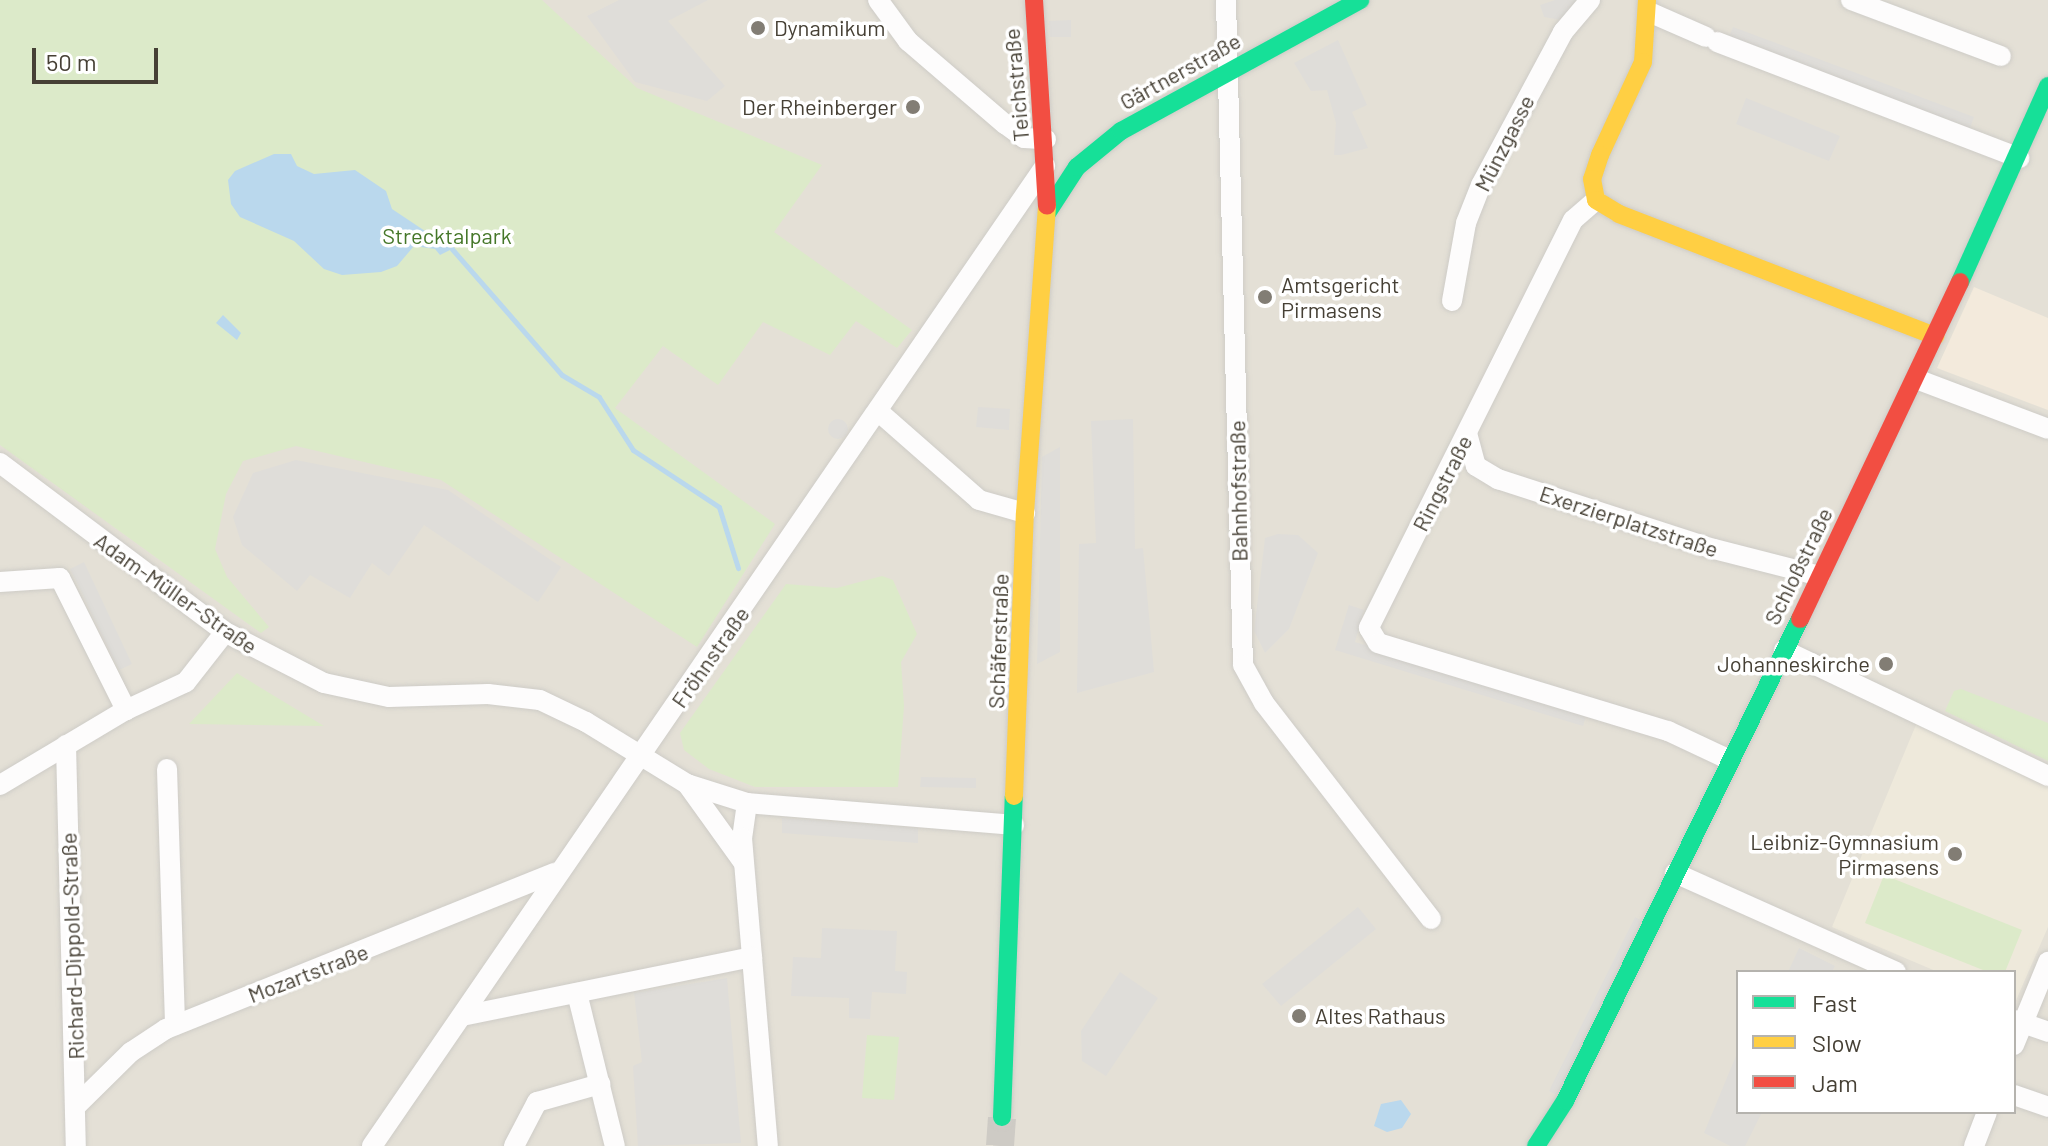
<!DOCTYPE html>
<meta charset="utf-8">
<style>
body{margin:0}
#map{position:relative;width:2048px;height:1146px;overflow:hidden;background:#f0eee9;font-family:Barlow,sans-serif}
div>[style]{position:absolute}
[style*='--x']{left:calc(var(--x)*1px);top:calc(var(--y)*1px);width:calc(var(--w)*1px);rotate:calc(var(--a)*1deg)}
.residential>*{inset:0;background:#e4e0d6}
.commercial>*{inset:0;background:#f3eadc}
.education>*{inset:0;background:#eee9db}
.green>*{inset:0;background:#dceac9}
.parking>*{inset:0;background:#dfddd9}
.round{border-radius:50%}
.water>*{inset:0;background:#bad8ed}
.stream>*{height:5px;margin:-2.5px;padding:0 2.5px;transform-origin:2.5px;border-radius:2.5px;background:#bad8ed}
.secondary-tunnel>*{height:28px;margin-top:-14px;transform-origin:0;background:repeating-linear-gradient(90deg,#cecbc5 0 28px,transparent 0 42px)}
.roads{filter:drop-shadow(0 0 2px #ceccc7) drop-shadow(0 0 2px #ceccc7)}
.street>*{height:20px;margin:-10px;padding:0 10px;transform-origin:10px;border-radius:10px;background:#fdfcfc}
.fast>*{height:18px;margin:-9px;padding:0 9px;transform-origin:9px;border-radius:9px;background:#16e098}
.slow>*{height:18px;margin:-9px;padding:0 9px;transform-origin:9px;border-radius:9px;background:#ffcf43}
.jam>*{height:18px;margin:-9px;padding:0 9px;transform-origin:9px;border-radius:9px;background:#f24e42}
.dots>*{width:22px;height:22px;translate:-50% -50%;box-sizing:border-box;border:4px solid #fff;border-radius:50%}
span{translate:-50% -50%;white-space:nowrap;text-align:center;line-height:1.15;-webkit-text-stroke:7px #fff;paint-order:stroke}
.poi-label{font-size:22px;color:#464035}
.left{translate:0 -50%;text-align:left}
.right{translate:-100% -50%;text-align:right}
.street-label{font-size:22px;color:#464035}
.park-label{font-size:22px;color:#457729}
.legend{position:absolute;left:1736px;top:970px;width:280px;height:144px;box-sizing:border-box;background:#fff;border:2px solid #b5b3ae;margin:0;padding:10px 14px;list-style:none;font-size:24px;color:#464035}
.legend li{display:flex;align-items:center;gap:16px;height:40px}
.legend b{width:40px;border:2px solid #b5b3ae}
.scale{position:absolute;left:32px;top:48px;width:126px;height:36px;box-sizing:border-box;border:4px solid #464035;border-top:0;padding-left:10px;font-size:24px;line-height:28px;white-space:nowrap;color:#464035;-webkit-text-stroke:6px #fff;paint-order:stroke}
</style>
<div id="map">
<div class="residential">
<i style="clip-path:polygon(evenodd,0 0,2048px 0,2048px 1146px,0 1146px,0 0,1738px 972px,2014px 972px,2014px 1112px,1738px 1112px,1738px 972px)"></i>
</div>
<div class="commercial">
<i style="clip-path:polygon(1974px 287px,2048px 318px,2048px 410px,1937px 368px)"></i>
</div>
<div class="education">
<i style="clip-path:polygon(1918px 720px,2048px 782px,2048px 927px,2014px 1005px,2014px 972px,1938px 972px,1832px 927px)"></i>
</div>
<div class="green">
<i style="clip-path:polygon(0 0,542px 0,637px 88px,822px 165px,774px 232px,912px 330px,897px 348px,856px 321px,830px 355px,763px 322px,718px 385px,663px 346px,615px 408px,775px 524px,697px 647px,441px 480px,296px 446px,243px 461px,226px 494px,215px 549px,227px 577px,269px 627px,261px 633px,0 445px)"></i>
<i style="clip-path:polygon(882px 576px,893px 580px,917px 634px,901px 662px,904px 706px,898px 787px,755px 787px,709px 769px,684px 750px,680px 733px,786px 584px,837px 588px)"></i>
<i style="clip-path:polygon(237px 673px,243px 677px,324px 726px,189px 724px)"></i>
<i style="clip-path:polygon(1961px 689px,2048px 723px,2048px 761px,1945px 711px,1954px 691px)"></i>
<i style="clip-path:polygon(1884px 875px,2022px 930px,2005px 972px,1988px 972px,1865px 923px)"></i>
<i style="clip-path:polygon(867px 1035px,899px 1037px,894px 1100px,862px 1098px)"></i>
</div>
<div class="parking">
<i style="clip-path:polygon(619px 0,708px 0,668px 21px,725px 86px,707px 101px,635px 82px,587px 16px)"></i>
<i style="clip-path:polygon(1555px 0,1577px 0,1561px 20px,1544px 17px,1540px 5px)"></i>
<i style="clip-path:polygon(1071px 20px,1071px 37px,1050px 37px,1049px 21px)"></i>
<i style="clip-path:polygon(1733px 27px,1974px 117px,1969px 131px,1728px 40px)"></i>
<i style="clip-path:polygon(1338px 40px,1367px 105px,1352px 112px,1368px 148px,1341px 155px,1334px 155px,1336px 123px,1327px 90px,1311px 91px,1294px 63px)"></i>
<i style="clip-path:polygon(1746px 98px,1840px 136px,1829px 161px,1736px 124px)"></i>
<i style="clip-path:polygon(978px 407px,1010px 409px,1009px 430px,976px 427px)"></i>
<i style="clip-path:polygon(1133px 419px,1135px 549px,1143px 548px,1154px 672px,1077px 693px,1079px 544px,1096px 543px,1091px 421px)"></i>
<i class="round" style="left:828px;top:419px;width:20px;height:20px"></i>
<i style="clip-path:polygon(1060px 447px,1060px 652px,1037px 664px,1042px 457px)"></i>
<i style="clip-path:polygon(296px 460px,448px 490px,561px 567px,538px 602px,424px 525px,389px 576px,372px 563px,350px 598px,310px 575px,297px 591px,242px 545px,233px 517px,253px 473px)"></i>
<i style="clip-path:polygon(1278px 534px,1298px 535px,1318px 553px,1289px 629px,1265px 653px,1254px 631px,1265px 538px)"></i>
<i style="clip-path:polygon(84px 562px,132px 664px,119px 670px,70px 569px)"></i>
<i style="clip-path:polygon(1349px 605px,1364px 610px,1355px 642px,1587px 713px,1583px 726px,1335px 650px)"></i>
<i style="clip-path:polygon(921px 777px,976px 778px,976px 788px,920px 787px)"></i>
<i style="clip-path:polygon(782px 818px,918px 828px,918px 843px,782px 833px)"></i>
<i style="clip-path:polygon(1358px 907px,1376px 929px,1281px 1006px,1262px 984px)"></i>
<i style="clip-path:polygon(1635px 917px,1642px 921px,1557px 1095px,1549px 1091px)"></i>
<i style="clip-path:polygon(822px 928px,897px 931px,895px 971px,907px 972px,906px 994px,872px 992px,870px 1019px,849px 1018px,849px 998px,791px 996px,793px 957px,821px 958px)"></i>
<i style="clip-path:polygon(1799px 948px,1835px 966px,1832px 972px,1788px 972px)"></i>
<i style="clip-path:polygon(1120px 972px,1158px 998px,1106px 1076px,1082px 1061px,1081px 1031px)"></i>
<i style="clip-path:polygon(727px 978px,741px 1143px,638px 1146px,633px 1066px,642px 1062px,634px 993px)"></i>
<i style="clip-path:polygon(1736px 1056px,1738px 1112px,1762px 1112px,1745px 1146px,1730px 1146px,1704px 1133px)"></i>
</div>
<div class="water">
<i style="clip-path:polygon(274px 154px,291px 154px,297px 166px,314px 174px,355px 170px,386px 191px,392px 209px,452px 249px,440px 255px,435px 249px,414px 246px,397px 266px,381px 272px,342px 275px,324px 269px,294px 241px,240px 217px,231px 204px,228px 180px,235px 171px)"></i>
<i style="clip-path:polygon(223px 315px,241px 333px,237px 340px,216px 323px)"></i>
<i style="clip-path:polygon(1401px 1100px,1411px 1114px,1402px 1128px,1387px 1132px,1374px 1126px,1381px 1104px)"></i>
</div>
<div class="stream">
<i style="--x:452;--y:249;--w:167;--a:48.9"></i>
<i style="--x:562;--y:375;--w:43;--a:30.7"></i>
<i style="--x:599;--y:397;--w:63;--a:57.3"></i>
<i style="--x:633;--y:450;--w:103;--a:33.5"></i>
<i style="--x:719;--y:507;--w:64;--a:72.7"></i>
</div>
<div class="secondary-tunnel">
<i style="--x:1000;--y:1146;--w:29;--a:-86"></i>
</div>
<div class="roads">
<div class="street">
<i style="--x:878;--y:0;--w:51;--a:53.8"></i>
<i style="--x:908;--y:41;--w:128;--a:40.6"></i>
<i style="--x:1005;--y:124;--w:24;--a:36"></i>
<i style="--x:1024;--y:138;--w:22;--a:3"></i>
<i style="--x:1226;--y:0;--w:665;--a:88.54"></i>
<i style="--x:1243;--y:665;--w:43;--a:61.1"></i>
<i style="--x:1264;--y:703;--w:273;--a:52.3"></i>
<i style="--x:1851;--y:0;--w:160;--a:20.5"></i>
<i style="--x:1649;--y:12;--w:62;--a:23.7"></i>
<i style="--x:1717;--y:42;--w:324;--a:21"></i>
<i style="--x:1596;--y:200;--w:30;--a:139"></i>
<i style="--x:1573;--y:220;--w:456;--a:116.6"></i>
<i style="--x:1369;--y:628;--w:17;--a:59"></i>
<i style="--x:1378;--y:643;--w:303;--a:16.9"></i>
<i style="--x:1668;--y:731;--w:68;--a:25.1"></i>
<i style="--x:1452;--y:301;--w:79;--a:-79.8"></i>
<i style="--x:1466;--y:223;--w:41;--a:-68.5"></i>
<i style="--x:1481;--y:185;--w:174;--a:-61.8"></i>
<i style="--x:1563;--y:32;--w:42;--a:-49.8"></i>
<i style="--x:1916;--y:379;--w:141;--a:20.7"></i>
<i style="--x:879;--y:412;--w:133;--a:41.3"></i>
<i style="--x:979;--y:500;--w:48;--a:15.8"></i>
<i style="--x:1467;--y:433;--w:34;--a:75"></i>
<i style="--x:1476;--y:466;--w:26;--a:31"></i>
<i style="--x:1498;--y:479;--w:227;--a:18"></i>
<i style="--x:1714;--y:549;--w:109;--a:14.3"></i>
<i style="--x:0;--y:463;--w:281;--a:36.9"></i>
<i style="--x:225;--y:632;--w:111;--a:27.3"></i>
<i style="--x:324;--y:683;--w:66;--a:12.2"></i>
<i style="--x:389;--y:697;--w:99;--a:-1.7"></i>
<i style="--x:488;--y:694;--w:52;--a:6.6"></i>
<i style="--x:540;--y:700;--w:51;--a:25.6"></i>
<i style="--x:586;--y:722;--w:119;--a:31.5"></i>
<i style="--x:687;--y:784;--w:63;--a:17.6"></i>
<i style="--x:747;--y:803;--w:268;--a:4.7"></i>
<i style="--x:0;--y:582;--w:60;--a:-3.8"></i>
<i style="--x:60;--y:578;--w:148;--a:63.4"></i>
<i style="--x:1784;--y:650;--w:293;--a:25.5"></i>
<i style="--x:66;--y:745;--w:401;--a:88.6"></i>
<i style="--x:167;--y:769;--w:256;--a:88.2"></i>
<i style="--x:687;--y:784;--w:96;--a:54.3"></i>
<i style="--x:0;--y:785;--w:147;--a:-30.8"></i>
<i style="--x:126;--y:710;--w:66;--a:-25"></i>
<i style="--x:186;--y:682;--w:63;--a:-52"></i>
<i style="--x:747;--y:803;--w:35;--a:98"></i>
<i style="--x:742;--y:838;--w:309;--a:85.2"></i>
<i style="--x:1675;--y:873;--w:242;--a:24.1"></i>
<i style="--x:577;--y:993;--w:158;--a:76.1"></i>
<i style="--x:462;--y:1016;--w:296;--a:-11.5"></i>
<i style="--x:2014;--y:1020;--w:36;--a:19"></i>
<i style="--x:2014;--y:1045;--w:90;--a:-67.7"></i>
<i style="--x:2014;--y:1095;--w:36;--a:19"></i>
<i style="--x:77;--y:1105;--w:76;--a:-44.5"></i>
<i style="--x:131;--y:1052;--w:42;--a:-33.3"></i>
<i style="--x:166;--y:1029;--w:419;--a:-21.9"></i>
<i style="--x:372;--y:1146;--w:1189;--a:-55.52"></i>
<i style="--x:514;--y:1146;--w:50;--a:-62.4"></i>
<i style="--x:537;--y:1102;--w:66;--a:-15.9"></i>
<i style="--x:1974;--y:1146;--w:36;--a:-69"></i>
</div>
<div class="fast">
<i style="--x:1047;--y:213;--w:55;--a:-56.9"></i>
<i style="--x:1077;--y:167;--w:57;--a:-39.3"></i>
<i style="--x:1121;--y:131;--w:273;--a:-28.7"></i>
<i style="--x:1960;--y:282;--w:215;--a:-65.8"></i>
<i style="--x:1002;--y:1117;--w:321;--a:-87.9"></i>
<i style="--x:1536;--y:1146;--w:54;--a:-57.2"></i>
<i style="--x:1565;--y:1101;--w:536;--a:-64.01"></i>
</div>
<div class="slow">
<i style="--x:1647;--y:0;--w:62;--a:93.7"></i>
<i style="--x:1643;--y:62;--w:102;--a:114.8"></i>
<i style="--x:1600;--y:155;--w:25;--a:108"></i>
<i style="--x:1592;--y:179;--w:21;--a:79"></i>
<i style="--x:1596;--y:200;--w:27;--a:31"></i>
<i style="--x:1619;--y:214;--w:339;--a:21.1"></i>
<i style="--x:1014;--y:796;--w:283;--a:-87.8"></i>
<i style="--x:1025;--y:513;--w:308;--a:-85.9"></i>
</div>
<div class="jam">
<i style="--x:1034;--y:0;--w:206;--a:86.4"></i>
<i style="--x:1800;--y:619;--w:373;--a:-64.6"></i>
</div>
</div>
<div class="dots">
<i style="left:758px;top:28px;background:#827d74"></i>
<i style="left:913px;top:107px;background:#827d74"></i>
<i style="left:1265px;top:297px;background:#827d74"></i>
<i style="left:1886px;top:664px;background:#827d74"></i>
<i style="left:1955px;top:854px;background:#827d74"></i>
<i style="left:1299px;top:1016px;background:#827d74"></i>
</div>
<div class="poi-label">
<span class="left" style="left:774px;top:28px">Dynamikum</span>
<span class="right" style="left:897px;top:107px">Der Rheinberger</span>
<span class="left" style="left:1281px;top:297px">Amtsgericht<br>Pirmasens</span>
<span class="right" style="left:1870px;top:664px">Johanneskirche</span>
<span class="right" style="left:1939px;top:854px">Leibniz-Gymnasium<br>Pirmasens</span>
<span class="left" style="left:1315px;top:1016px">Altes Rathaus</span>
</div>
<div class="street-label">
<span style="left:1180px;top:71px;rotate:-29deg">Gärtnerstraße</span>
<span style="left:1016px;top:85px;rotate:-95deg">Teichstraße</span>
<span style="left:1504px;top:143px;rotate:-63deg">Münzgasse</span>
<span style="left:1442px;top:483px;rotate:-63deg">Ringstraße</span>
<span style="left:1238px;top:491px;rotate:-91deg">Bahnhofstraße</span>
<span style="left:1629px;top:521px;rotate:18deg">Exerzierplatzstraße</span>
<span style="left:1798px;top:566px;rotate:-64deg">Schloßstraße</span>
<span style="left:176px;top:593px;rotate:35deg">Adam-Müller-Straße</span>
<span style="left:998px;top:641px;rotate:-88deg">Schäferstraße</span>
<span style="left:710px;top:657px;rotate:-55deg">Fröhnstraße</span>
<span style="left:72px;top:946px;rotate:-92deg">Richard-Dippold-Straße</span>
<span style="left:308px;top:973px;rotate:-21deg">Mozartstraße</span>
</div>
<div class="park-label">
<span style="left:447px;top:236px">Strecktalpark</span>
</div>
<ul class="legend">
<li><b style="height:10px;background:#16e098"></b>Fast</li>
<li><b style="height:10px;background:#ffcf43"></b>Slow</li>
<li><b style="height:10px;background:#f24e42"></b>Jam</li>
</ul>
<div class="scale">50 m</div>
</div>
